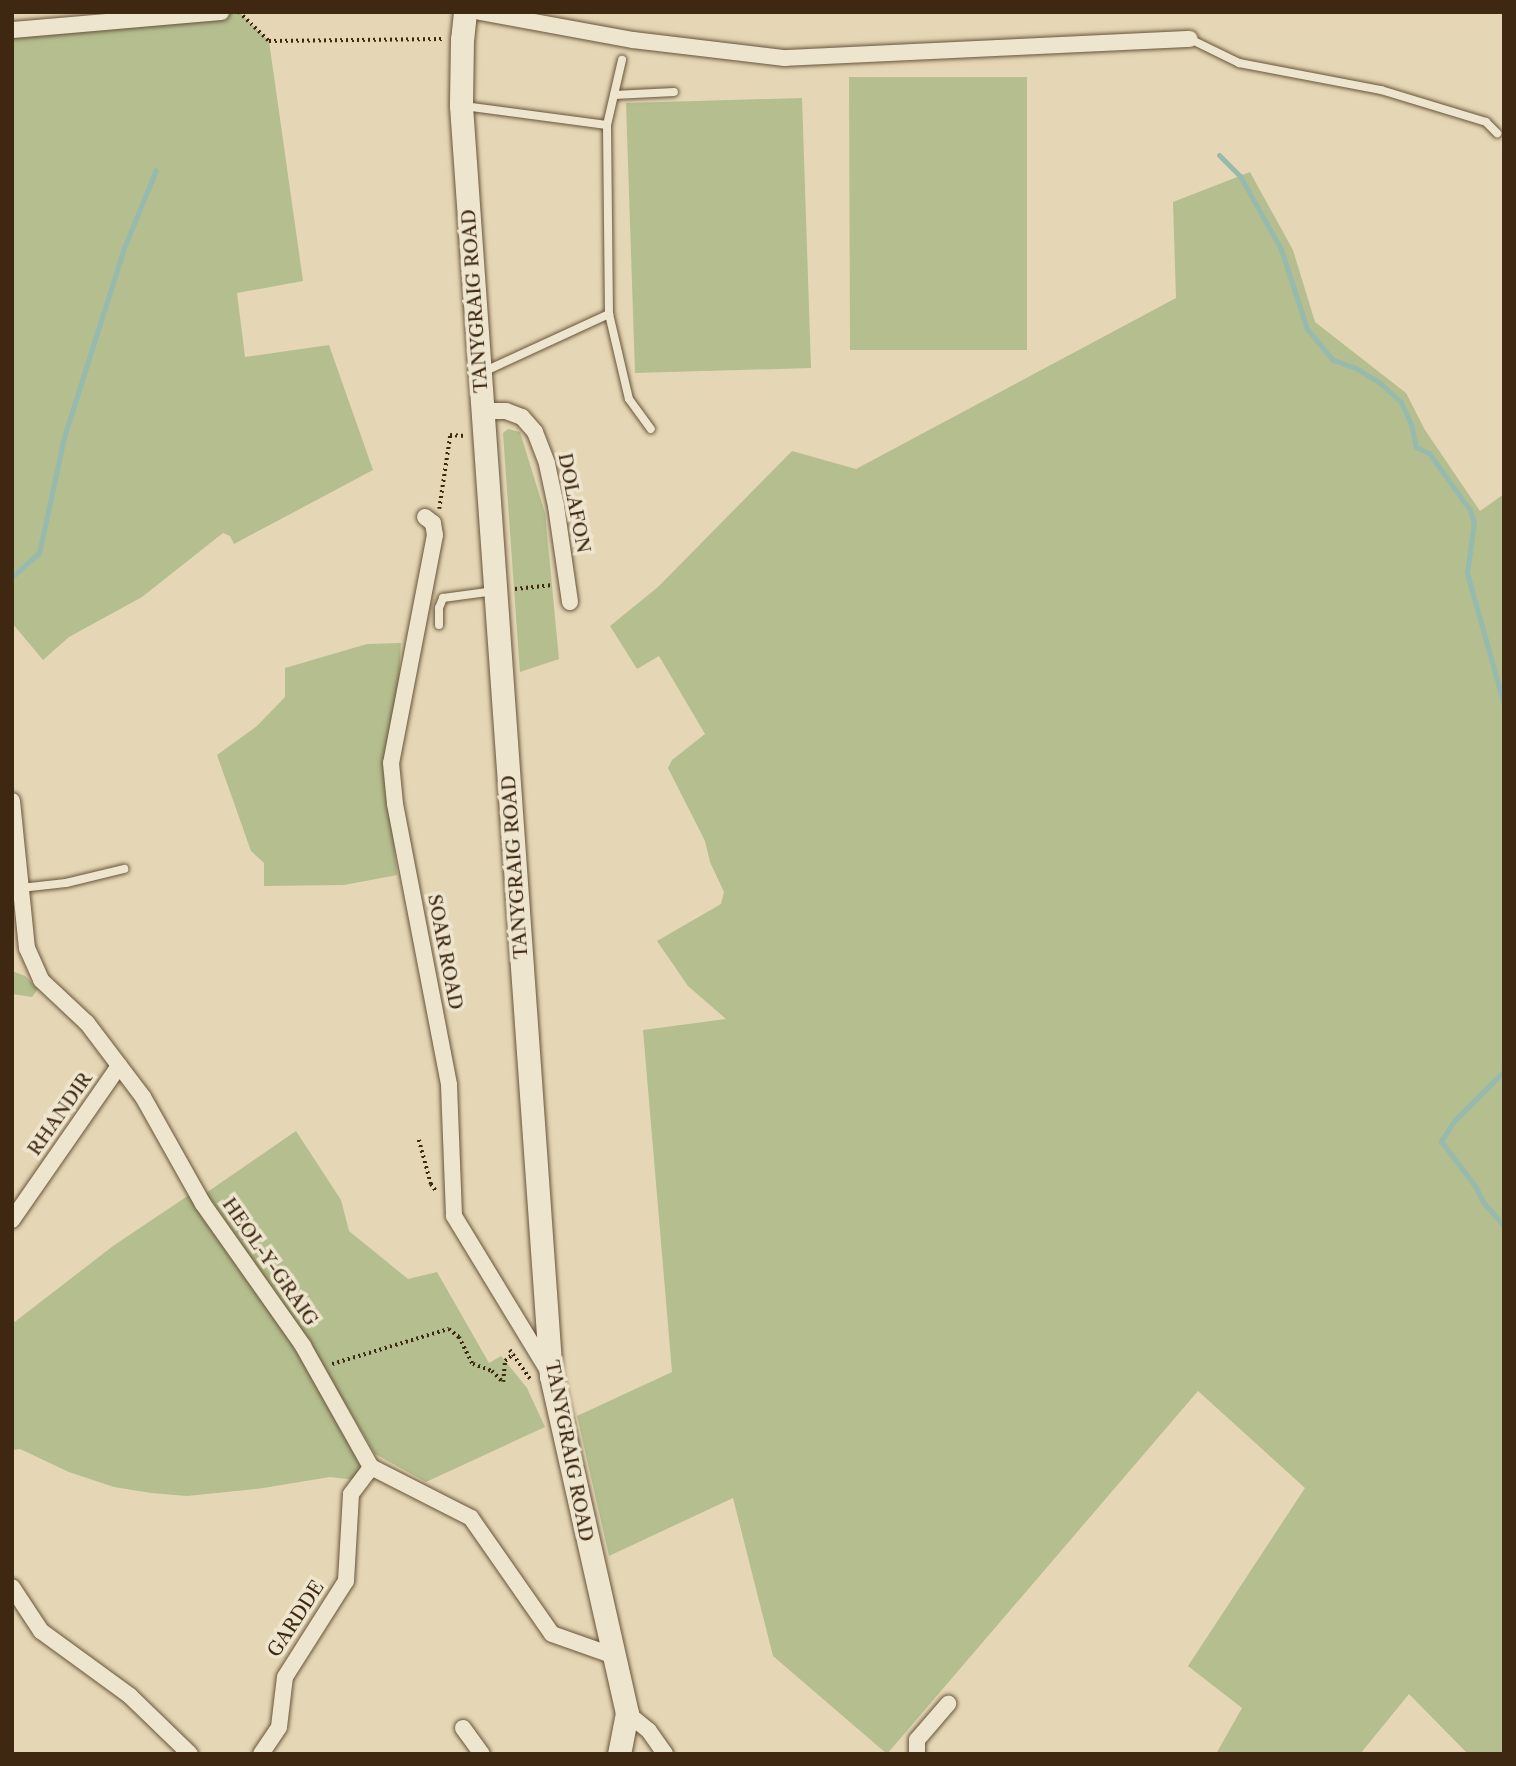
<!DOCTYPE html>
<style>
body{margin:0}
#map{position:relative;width:1516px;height:1766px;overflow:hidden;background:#e5d7b5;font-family:"Libre Caslon Text",serif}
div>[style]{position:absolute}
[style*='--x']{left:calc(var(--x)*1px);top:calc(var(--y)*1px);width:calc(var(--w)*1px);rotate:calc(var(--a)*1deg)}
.green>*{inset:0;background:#b4be8e}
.stream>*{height:5px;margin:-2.5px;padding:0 2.5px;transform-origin:2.5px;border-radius:2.5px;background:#96baad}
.path>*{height:3.5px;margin-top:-1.75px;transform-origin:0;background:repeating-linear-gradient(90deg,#3e2811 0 2px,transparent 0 5.5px)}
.roads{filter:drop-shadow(0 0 2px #68543a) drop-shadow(0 0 2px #68543a)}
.lane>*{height:8px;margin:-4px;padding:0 4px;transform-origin:4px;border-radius:4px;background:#eee5cf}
.street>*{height:16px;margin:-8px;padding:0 8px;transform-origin:8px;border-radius:8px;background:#eee5cf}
.secondary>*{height:23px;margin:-11.5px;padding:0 11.5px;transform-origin:11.5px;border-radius:11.5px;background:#eee5cf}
span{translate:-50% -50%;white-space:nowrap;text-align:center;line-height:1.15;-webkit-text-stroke:7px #eee5cf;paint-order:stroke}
.street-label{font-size:19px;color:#3e2811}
.frame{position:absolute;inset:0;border:14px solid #3e2811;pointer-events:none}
</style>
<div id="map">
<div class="green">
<i style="clip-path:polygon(224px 12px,239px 12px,269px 41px,303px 281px,237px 293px,245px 357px,329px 345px,373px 470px,234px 544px,230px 536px,223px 533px,142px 597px,69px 637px,43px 660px,12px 623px,12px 33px)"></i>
<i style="clip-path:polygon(849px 77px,1027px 77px,1027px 350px,850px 350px)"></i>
<i style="clip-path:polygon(802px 98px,811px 368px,635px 373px,626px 103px)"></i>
<i style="clip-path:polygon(1250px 172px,1293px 250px,1315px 322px,1406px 393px,1425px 430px,1480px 511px,1504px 494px,1504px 1754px,1468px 1754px,1409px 1694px,1360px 1754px,1216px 1754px,1242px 1708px,1188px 1666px,1305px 1488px,1198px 1391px,887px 1754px,773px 1656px,733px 1498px,609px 1556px,577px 1416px,672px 1372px,643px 1030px,726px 1019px,688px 986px,657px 941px,721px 904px,724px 892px,710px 862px,705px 841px,668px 768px,672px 760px,705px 734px,659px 656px,637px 669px,610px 626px,658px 587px,792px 451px,856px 469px,1176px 298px,1173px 202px)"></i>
<i style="clip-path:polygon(508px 429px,520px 432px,545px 513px,559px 659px,520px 672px,503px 433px)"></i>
<i style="clip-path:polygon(401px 643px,391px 814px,397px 875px,344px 885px,264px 886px,264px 863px,251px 851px,217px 755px,257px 726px,285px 697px,285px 668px,367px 644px)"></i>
<i style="clip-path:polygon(12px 971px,25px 976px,38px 989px,32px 997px,12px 994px)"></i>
<i style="clip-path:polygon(296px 1131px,341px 1200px,349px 1231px,408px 1279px,437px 1272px,489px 1363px,501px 1356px,527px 1388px,545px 1427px,426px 1482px,375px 1454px,307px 1339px,206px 1193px)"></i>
<i style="clip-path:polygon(189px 1195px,297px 1352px,362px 1467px,356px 1480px,330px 1477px,257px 1489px,187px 1496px,151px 1493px,114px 1487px,69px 1472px,20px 1449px,12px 1450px,12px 1324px,113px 1246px)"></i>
</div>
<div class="stream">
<i style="--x:1219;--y:155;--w:30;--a:45"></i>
<i style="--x:1240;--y:176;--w:84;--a:60.7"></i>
<i style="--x:1281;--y:249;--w:84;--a:72"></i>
<i style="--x:1307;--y:329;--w:40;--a:50"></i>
<i style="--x:1333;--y:360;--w:24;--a:19"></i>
<i style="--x:1356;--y:368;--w:28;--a:32"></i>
<i style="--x:1380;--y:383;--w:28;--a:42"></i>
<i style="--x:1401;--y:402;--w:24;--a:66"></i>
<i style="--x:1411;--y:424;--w:24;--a:78"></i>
<i style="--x:1416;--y:447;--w:14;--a:25"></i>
<i style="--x:1429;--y:453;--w:70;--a:54.3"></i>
<i style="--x:1470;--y:510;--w:13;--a:72"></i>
<i style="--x:1474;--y:522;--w:51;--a:97.8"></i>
<i style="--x:1467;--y:573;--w:137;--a:74.3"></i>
<i style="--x:12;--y:577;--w:36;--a:-42"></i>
<i style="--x:39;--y:553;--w:119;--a:-77.8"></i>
<i style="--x:64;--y:437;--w:198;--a:-72.4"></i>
<i style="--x:124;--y:248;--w:84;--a:-67.7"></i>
<i style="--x:1504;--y:1071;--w:71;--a:135"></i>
<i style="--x:1454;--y:1121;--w:24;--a:123"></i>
<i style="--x:1441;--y:1141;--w:56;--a:52.9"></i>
<i style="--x:1475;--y:1186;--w:18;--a:63"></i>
<i style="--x:1483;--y:1202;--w:32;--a:49"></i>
</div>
<div class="path">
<i style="--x:239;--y:12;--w:42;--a:44"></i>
<i style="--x:269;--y:41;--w:173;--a:-0.7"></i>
<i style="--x:439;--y:509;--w:75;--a:-81.5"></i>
<i style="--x:450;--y:435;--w:16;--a:4"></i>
<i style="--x:515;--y:589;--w:38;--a:-6"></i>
<i style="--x:419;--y:1140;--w:46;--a:74.7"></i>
<i style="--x:431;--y:1184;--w:9;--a:54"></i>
<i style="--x:510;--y:1350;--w:35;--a:55"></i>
<i style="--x:332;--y:1364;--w:122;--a:-16.7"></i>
<i style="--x:449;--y:1329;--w:13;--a:39"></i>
<i style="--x:459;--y:1337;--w:30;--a:63"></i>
<i style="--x:473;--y:1364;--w:20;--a:20"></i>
<i style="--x:492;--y:1371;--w:16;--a:45"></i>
<i style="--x:503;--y:1382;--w:21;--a:-85"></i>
<i style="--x:505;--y:1361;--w:11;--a:-41"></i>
</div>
<div class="roads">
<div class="lane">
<i style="--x:1190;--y:39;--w:55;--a:26.1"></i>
<i style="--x:1239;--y:63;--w:145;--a:10.8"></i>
<i style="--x:1381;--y:90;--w:110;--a:16.9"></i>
<i style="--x:1486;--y:122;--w:16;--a:45"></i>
<i style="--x:614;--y:95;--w:60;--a:-2.9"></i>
<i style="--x:464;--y:106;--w:144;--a:7.6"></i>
<i style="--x:607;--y:125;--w:189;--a:89.4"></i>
<i style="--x:609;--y:314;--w:87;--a:76.8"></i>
<i style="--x:629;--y:399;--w:37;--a:54"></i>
<i style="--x:607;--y:125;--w:67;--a:-77"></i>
<i style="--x:483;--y:372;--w:139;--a:-24.7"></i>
<i style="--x:439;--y:625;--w:17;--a:-90"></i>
<i style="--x:439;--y:608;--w:11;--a:-68"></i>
<i style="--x:443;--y:598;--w:52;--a:-7.7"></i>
<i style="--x:21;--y:888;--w:45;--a:-6.3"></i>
<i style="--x:66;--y:883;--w:60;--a:-13.6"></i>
</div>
<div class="street">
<i style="--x:480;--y:12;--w:156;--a:10.4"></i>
<i style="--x:633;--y:40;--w:153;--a:6.8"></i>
<i style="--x:785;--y:58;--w:405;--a:-2.7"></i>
<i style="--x:12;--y:30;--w:210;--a:-4.9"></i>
<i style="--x:483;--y:411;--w:23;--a:0"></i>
<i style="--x:506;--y:411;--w:17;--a:21"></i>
<i style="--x:522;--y:417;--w:20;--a:49"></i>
<i style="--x:535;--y:432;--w:34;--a:69"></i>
<i style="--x:547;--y:464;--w:43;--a:77.9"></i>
<i style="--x:556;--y:506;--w:97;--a:81.7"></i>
<i style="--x:425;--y:517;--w:10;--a:37"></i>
<i style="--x:433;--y:523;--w:12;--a:81"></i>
<i style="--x:435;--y:535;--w:232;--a:100.9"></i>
<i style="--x:391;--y:763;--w:41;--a:84.4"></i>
<i style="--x:395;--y:804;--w:286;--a:79.1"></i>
<i style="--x:449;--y:1085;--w:131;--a:87.8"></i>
<i style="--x:454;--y:1216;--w:185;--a:58.7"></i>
<i style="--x:12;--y:801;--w:148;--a:84.2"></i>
<i style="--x:27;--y:948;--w:35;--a:66"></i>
<i style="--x:41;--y:980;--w:63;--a:43.1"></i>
<i style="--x:87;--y:1023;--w:93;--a:52.9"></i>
<i style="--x:143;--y:1097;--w:123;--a:60.7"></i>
<i style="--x:203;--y:1204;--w:174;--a:54.8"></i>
<i style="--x:303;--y:1346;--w:139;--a:60.7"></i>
<i style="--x:371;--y:1467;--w:112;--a:27"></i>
<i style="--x:471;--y:1518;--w:141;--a:55.1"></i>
<i style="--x:552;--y:1634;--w:66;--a:19.5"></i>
<i style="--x:12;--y:1220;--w:188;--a:-55.2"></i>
<i style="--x:12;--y:1587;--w:53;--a:56.6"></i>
<i style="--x:41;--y:1631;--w:110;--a:36.1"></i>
<i style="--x:130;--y:1696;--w:83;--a:44"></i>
<i style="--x:627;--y:1713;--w:28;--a:39"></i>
<i style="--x:649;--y:1731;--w:28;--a:55"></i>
<i style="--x:463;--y:1728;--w:32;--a:54"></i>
<i style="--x:261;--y:1754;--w:32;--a:-56"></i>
<i style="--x:279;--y:1727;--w:50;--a:-83.2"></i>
<i style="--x:285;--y:1677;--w:114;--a:-57.6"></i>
<i style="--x:346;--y:1581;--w:87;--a:-86.7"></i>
<i style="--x:351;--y:1494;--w:34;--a:-53"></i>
<i style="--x:917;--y:1754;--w:14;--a:-90"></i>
<i style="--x:917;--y:1740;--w:48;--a:-49.3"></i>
</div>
<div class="secondary">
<i style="--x:465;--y:12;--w:27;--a:96"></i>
<i style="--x:462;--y:39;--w:67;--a:90.9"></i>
<i style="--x:461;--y:106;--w:1273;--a:85.95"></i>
<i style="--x:551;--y:1376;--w:345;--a:77.3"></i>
<i style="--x:627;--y:1713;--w:42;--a:101"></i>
</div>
</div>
<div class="street-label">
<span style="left:475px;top:301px;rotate:-94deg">TANYGRAIG ROAD</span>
<span style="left:574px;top:503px;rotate:79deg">DOLAFON</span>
<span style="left:515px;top:867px;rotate:-94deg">TANYGRAIG ROAD</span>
<span style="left:445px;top:952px;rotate:79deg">SOAR ROAD</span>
<span style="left:60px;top:1114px;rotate:-55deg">RHANDIR</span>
<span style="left:270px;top:1262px;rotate:55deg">HEOL-Y-GRAIG</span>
<span style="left:569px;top:1451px;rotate:79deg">TANYGRAIG ROAD</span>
<span style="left:296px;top:1619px;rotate:-57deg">GARDDE</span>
</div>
<div class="frame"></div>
</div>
